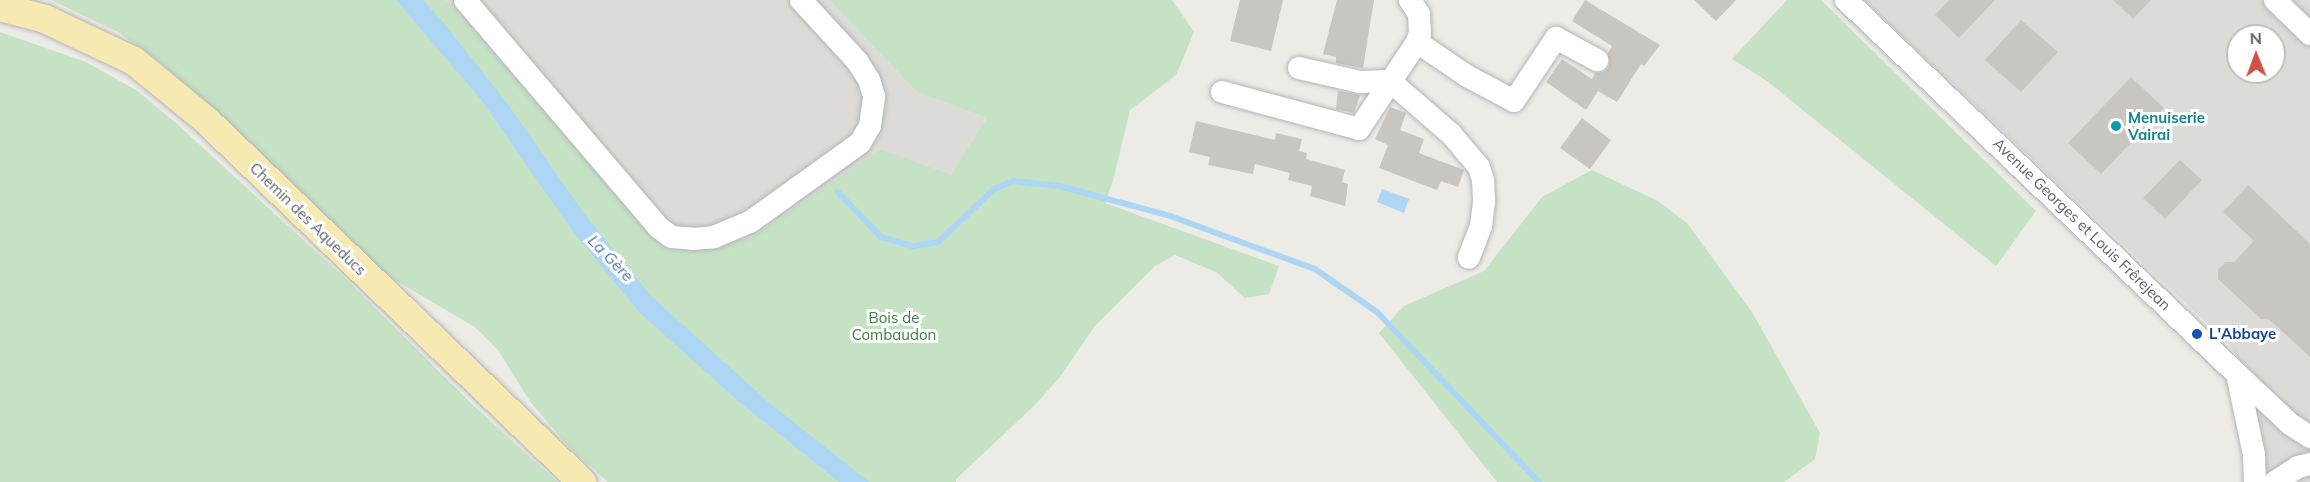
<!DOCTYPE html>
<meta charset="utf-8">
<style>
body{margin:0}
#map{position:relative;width:2310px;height:482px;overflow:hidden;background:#edebe5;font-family:Mulish,sans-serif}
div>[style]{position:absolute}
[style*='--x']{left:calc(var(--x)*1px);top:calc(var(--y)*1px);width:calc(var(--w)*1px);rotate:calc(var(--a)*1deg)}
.industrial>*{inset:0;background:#dcdbd7}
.green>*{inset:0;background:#c5e2c4}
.water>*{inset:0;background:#add6f5}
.stream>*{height:6px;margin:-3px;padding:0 3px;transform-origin:3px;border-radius:3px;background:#add6f5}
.building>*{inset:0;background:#c9c6c2}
.roads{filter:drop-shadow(0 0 2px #b2b5b8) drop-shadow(0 0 2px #b2b5b8)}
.minor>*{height:22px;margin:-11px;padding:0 11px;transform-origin:11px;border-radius:11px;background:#fff}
.major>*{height:28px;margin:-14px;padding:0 14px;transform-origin:14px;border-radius:14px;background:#f6eab2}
.dots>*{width:16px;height:16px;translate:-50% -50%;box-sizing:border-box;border:3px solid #fff;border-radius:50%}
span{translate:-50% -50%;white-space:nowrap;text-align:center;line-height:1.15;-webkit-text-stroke:6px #fff;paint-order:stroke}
.culture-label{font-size:15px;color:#0d838f;font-weight:700}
.left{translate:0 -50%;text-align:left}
.street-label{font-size:15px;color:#5d6064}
.park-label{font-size:15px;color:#3f8042}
.transit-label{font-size:15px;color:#164399;font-weight:700}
.water-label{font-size:16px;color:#4c78a6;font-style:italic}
.north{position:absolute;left:2226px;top:24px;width:60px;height:60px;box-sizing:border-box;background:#fff;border:2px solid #bebfc1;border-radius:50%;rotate:359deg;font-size:16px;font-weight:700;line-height:24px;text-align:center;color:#5d6064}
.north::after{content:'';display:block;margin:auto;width:21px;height:27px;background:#d54e43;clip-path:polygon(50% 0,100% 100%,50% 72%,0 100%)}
</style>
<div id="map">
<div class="industrial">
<i style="clip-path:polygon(446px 0,829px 0,917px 92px,987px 118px,951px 176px,880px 149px,755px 235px,694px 251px,665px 248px)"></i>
<i style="clip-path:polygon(evenodd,1864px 0,2310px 0,2310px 482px,2262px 482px,2257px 415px,2246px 371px,2230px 345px,1864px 0,2238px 36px,2274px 36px,2274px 72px,2238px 72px,2238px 36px)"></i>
</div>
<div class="green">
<i style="clip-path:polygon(51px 0,446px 0,665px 248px,694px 251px,755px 235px,880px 149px,951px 175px,987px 118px,917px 92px,829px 0,1172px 0,1194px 32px,1176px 75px,1130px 110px,1113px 181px,1105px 203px,1279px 266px,1269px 294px,1245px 298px,1216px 272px,1175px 255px,1155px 266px,1094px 327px,1060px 377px,1034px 406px,956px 479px,956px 482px,608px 482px,570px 448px,531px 403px,498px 350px,475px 327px,374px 268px,163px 64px,118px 32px)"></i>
<i style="clip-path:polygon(1787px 0,1821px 0,2036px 211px,1996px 266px,1767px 81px,1732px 59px)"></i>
<i style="clip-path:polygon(0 32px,86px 62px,136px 90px,176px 123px,349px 282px,473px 405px,557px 482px,0 482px)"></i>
<i style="clip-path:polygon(1592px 170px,1658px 201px,1687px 223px,1752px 312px,1820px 433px,1815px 459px,1784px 482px,1497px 482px,1379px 333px,1404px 306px,1484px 271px,1542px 197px)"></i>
</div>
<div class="water">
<i style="clip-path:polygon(396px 0,423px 0,443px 22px,507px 103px,583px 212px,650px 295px,767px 401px,869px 482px,839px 482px,737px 400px,639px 312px,571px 229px,482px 101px)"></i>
<i style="clip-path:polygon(1382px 189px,1409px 199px,1404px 213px,1377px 202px)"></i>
</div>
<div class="stream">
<i style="--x:838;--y:192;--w:62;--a:46.3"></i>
<i style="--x:881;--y:237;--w:33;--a:16"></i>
<i style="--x:913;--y:246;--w:25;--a:-9"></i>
<i style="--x:938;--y:242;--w:77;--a:-43.4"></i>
<i style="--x:994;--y:189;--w:21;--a:-23"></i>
<i style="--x:1013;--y:181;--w:46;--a:6.2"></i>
<i style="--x:1059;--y:186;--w:115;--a:15.1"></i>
<i style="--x:1170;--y:216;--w:154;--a:20.1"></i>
<i style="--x:1315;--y:269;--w:75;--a:34.7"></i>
<i style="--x:1377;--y:312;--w:235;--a:46.4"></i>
</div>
<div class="building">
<i style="clip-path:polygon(1240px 0,1283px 0,1271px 51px,1230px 41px)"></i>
<i style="clip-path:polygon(1337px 0,1374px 0,1363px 68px,1336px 63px,1336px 57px,1323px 54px)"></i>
<i style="clip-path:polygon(1585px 0,1660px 45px,1644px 66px,1641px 64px,1617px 102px,1598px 91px,1586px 110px,1546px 82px,1562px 59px,1592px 79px,1595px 73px,1604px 72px,1609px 66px,1608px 53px,1612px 46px,1572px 21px)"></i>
<i style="clip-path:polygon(1694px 0,1736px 0,1716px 21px)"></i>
<i style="clip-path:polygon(1949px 0,1995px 0,1959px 38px,1935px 15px)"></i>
<i style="clip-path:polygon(2113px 0,2151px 0,2133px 19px)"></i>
<i style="clip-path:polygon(2021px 20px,2058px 52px,2021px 92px,1985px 60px)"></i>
<i style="clip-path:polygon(2131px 77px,2164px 108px,2101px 174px,2068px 143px)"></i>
<i style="clip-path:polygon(1338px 91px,1360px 95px,1354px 113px,1336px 109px)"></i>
<i style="clip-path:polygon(1390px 107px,1406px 113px,1400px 130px,1424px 139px,1419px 153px,1464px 170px,1458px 187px,1441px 181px,1437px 190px,1379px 168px,1388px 145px,1375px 139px)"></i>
<i style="clip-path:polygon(1582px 118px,1611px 140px,1590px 169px,1560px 148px)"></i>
<i style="clip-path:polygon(1196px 121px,1275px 140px,1276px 133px,1302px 139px,1299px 151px,1307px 153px,1306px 159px,1345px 170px,1342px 182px,1348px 184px,1345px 206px,1310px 196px,1312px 186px,1288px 180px,1290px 173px,1255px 164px,1253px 174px,1208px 165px,1210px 157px,1189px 152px)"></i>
<i style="clip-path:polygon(2180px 160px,2202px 180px,2165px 219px,2143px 198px)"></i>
<i style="clip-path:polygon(2248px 185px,2310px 244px,2310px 357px,2270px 320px,2261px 319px,2218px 279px,2218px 270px,2225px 262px,2234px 262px,2254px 241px,2223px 212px)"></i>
</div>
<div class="roads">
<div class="minor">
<i style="--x:465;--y:0;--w:298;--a:49.6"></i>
<i style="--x:658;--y:227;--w:17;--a:36"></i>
<i style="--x:672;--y:237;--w:21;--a:5"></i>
<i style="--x:693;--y:239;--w:21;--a:-5"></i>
<i style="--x:714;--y:237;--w:39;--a:-23"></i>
<i style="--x:750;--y:222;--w:135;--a:-35.7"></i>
<i style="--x:860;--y:143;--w:20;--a:-60"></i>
<i style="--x:870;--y:126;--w:30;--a:-82"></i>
<i style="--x:874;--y:96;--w:17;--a:-107"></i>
<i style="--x:869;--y:80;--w:22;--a:-122"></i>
<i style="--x:857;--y:61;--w:83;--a:-132.6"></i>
<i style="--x:1846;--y:0;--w:541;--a:43.73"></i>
<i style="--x:2237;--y:374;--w:83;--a:78.1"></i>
<i style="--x:2254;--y:455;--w:27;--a:88"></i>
<i style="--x:2275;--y:0;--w:49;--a:44.2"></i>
<i style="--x:1417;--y:42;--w:60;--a:34.2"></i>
<i style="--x:1467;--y:76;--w:53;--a:28"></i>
<i style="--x:1514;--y:101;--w:76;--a:-56.3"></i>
<i style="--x:1556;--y:38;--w:47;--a:28.2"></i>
<i style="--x:1299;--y:68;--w:63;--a:12.9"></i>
<i style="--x:1360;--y:82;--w:30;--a:-2"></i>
<i style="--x:1390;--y:81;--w:81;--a:41"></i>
<i style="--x:1451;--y:134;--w:43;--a:49.7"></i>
<i style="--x:1479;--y:167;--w:14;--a:73"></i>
<i style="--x:1483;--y:180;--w:22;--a:87"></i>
<i style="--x:1484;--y:202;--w:24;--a:97"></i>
<i style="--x:1481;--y:226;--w:34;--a:111"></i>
<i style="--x:1222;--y:92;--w:142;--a:15.1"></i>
<i style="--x:1359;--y:129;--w:105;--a:-56.3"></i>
<i style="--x:1417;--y:42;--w:9;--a:-72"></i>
<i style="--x:1420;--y:33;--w:19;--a:-93"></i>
<i style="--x:1419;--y:14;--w:17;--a:-123"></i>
<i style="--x:2237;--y:374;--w:73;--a:43.3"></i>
<i style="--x:2290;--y:424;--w:24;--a:33"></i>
<i style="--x:2275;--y:482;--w:27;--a:-33"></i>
<i style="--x:2298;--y:467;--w:12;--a:-14"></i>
</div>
<div class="major">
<i style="--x:0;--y:7;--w:47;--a:14.9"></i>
<i style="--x:45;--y:19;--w:98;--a:25.3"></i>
<i style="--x:134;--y:61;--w:94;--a:39.4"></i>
<i style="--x:207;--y:121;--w:521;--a:43.91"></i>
</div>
</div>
<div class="dots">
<i style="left:2116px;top:126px;background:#0f9aa8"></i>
<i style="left:2197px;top:334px;background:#1a4fb4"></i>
</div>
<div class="culture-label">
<span class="left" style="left:2128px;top:126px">Menuiserie<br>Vairai</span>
</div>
<div class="street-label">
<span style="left:308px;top:219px;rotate:44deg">Chemin des Aqueducs</span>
<span style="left:2082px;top:224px;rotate:44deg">Avenue Georges et Louis Frêrejean</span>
</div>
<div class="park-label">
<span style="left:894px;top:326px">Bois de<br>Combaudon</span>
</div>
<div class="transit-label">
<span class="left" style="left:2209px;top:334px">L'Abbaye</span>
</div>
<div class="water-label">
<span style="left:611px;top:258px;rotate:46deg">La Gère</span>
</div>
<div class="north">N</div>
</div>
